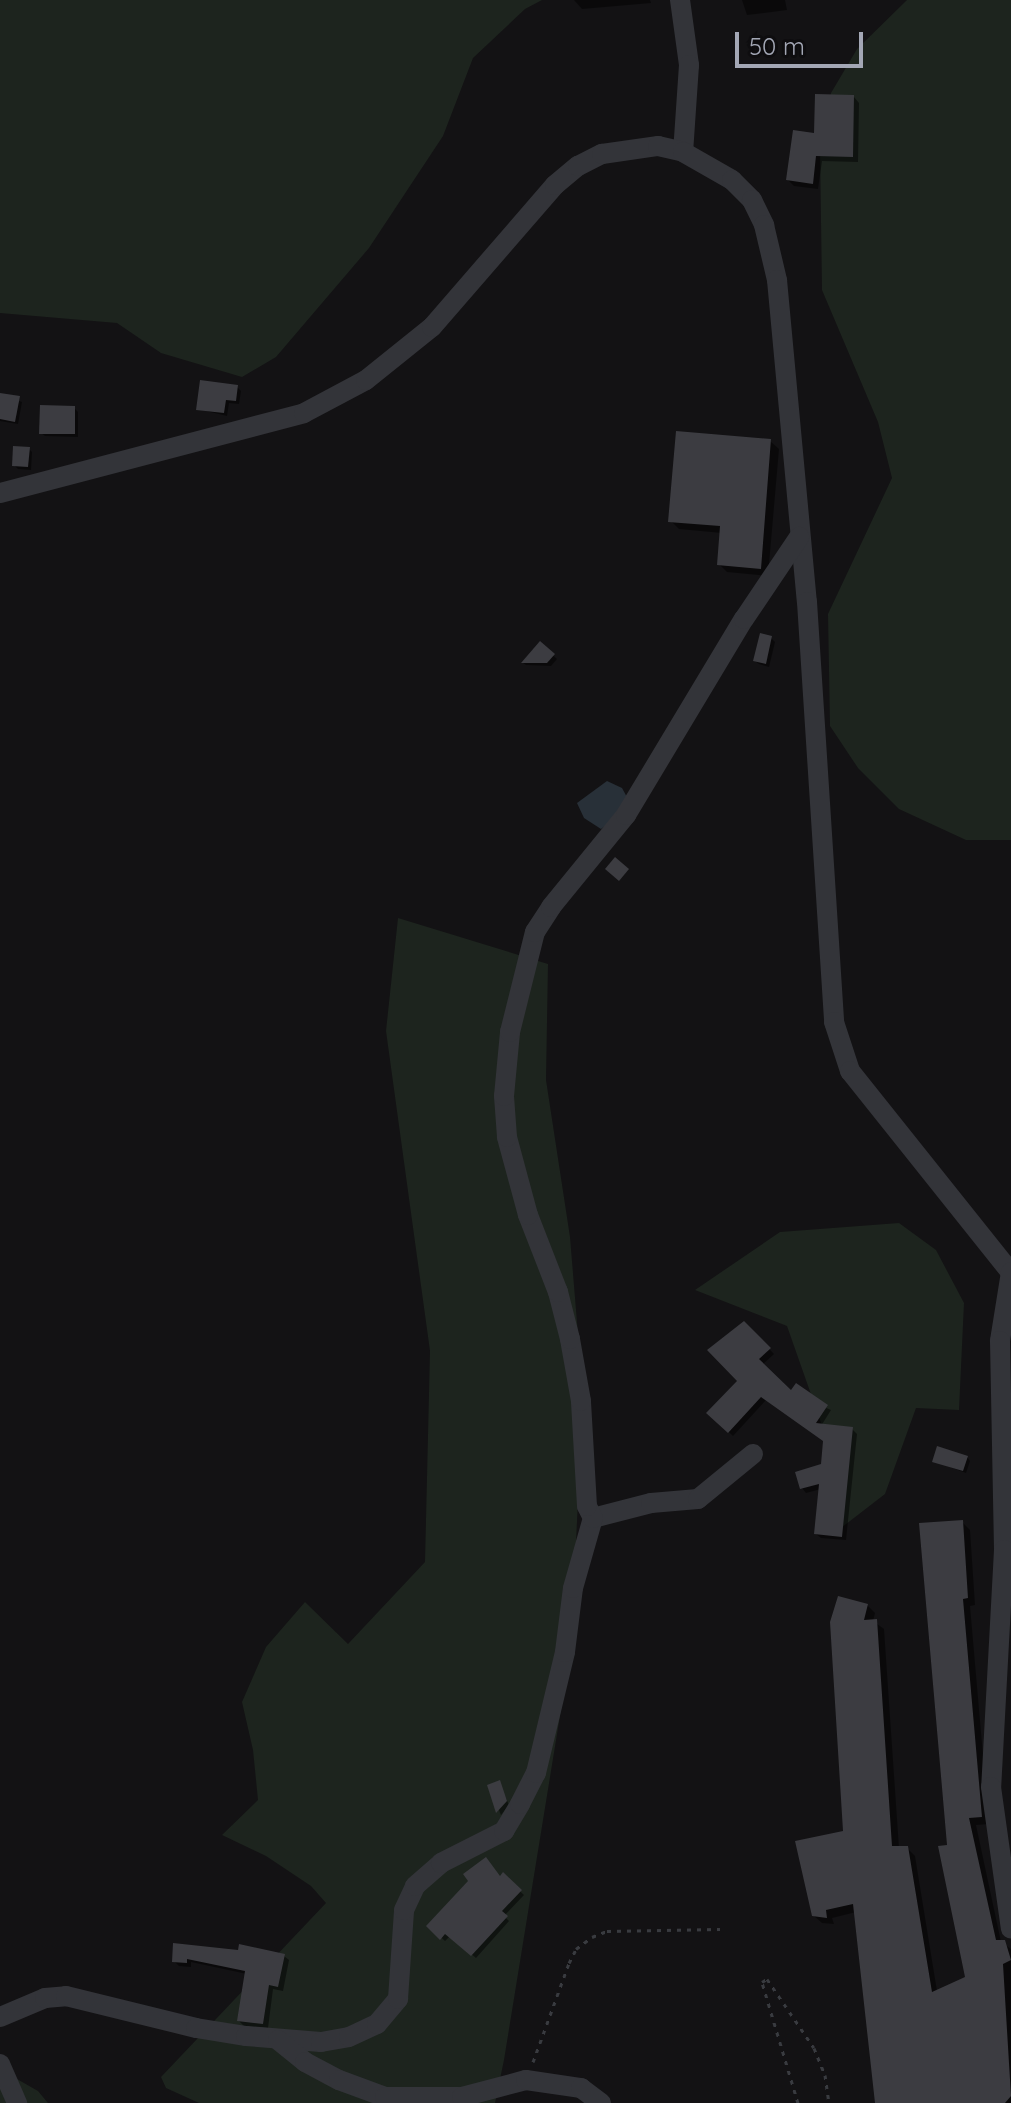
<!DOCTYPE html>
<style>
body{margin:0}
#map{position:relative;width:1011px;height:2103px;overflow:hidden;background:#131214;font-family:Quicksand,sans-serif}
div>[style]{position:absolute}
[style*='--x']{left:calc(var(--x)*1px);top:calc(var(--y)*1px);width:calc(var(--w)*1px);rotate:calc(var(--a)*1deg)}
.green>*{inset:0;background:#1d241e}
.water>*{inset:0;background:#283038}
.shadow>*{inset:0;background:#0007}
.building>*{inset:0;background:#3c3c41}
.path>*{height:3px;margin-top:-1.5px;transform-origin:0;background:repeating-linear-gradient(90deg,#393b40 0 4px,transparent 0 10px)}
.street>*{height:20px;margin:-10px;padding:0 10px;transform-origin:10px;border-radius:10px;background:#333439}
span{translate:-50% -50%;white-space:nowrap;text-align:center;line-height:1.15;-webkit-text-stroke:7px #0e0d0f;paint-order:stroke}
.scale{position:absolute;left:735px;top:32px;width:128px;height:36px;box-sizing:border-box;border:4px solid #a3a7b5;border-top:0;padding-left:10px;font-size:24px;line-height:28px;white-space:nowrap;color:#a3a7b5;-webkit-text-stroke:6px #0e0d0f;paint-order:stroke}
</style>
<div id="map">
<div class="green">
<i style="clip-path:polygon(0 0,542px 0,525px 9px,473px 58px,443px 136px,369px 248px,276px 357px,242px 377px,161px 353px,117px 323px,0 313px)"></i>
<i style="clip-path:polygon(907px 0,1011px 0,1011px 840px,966px 840px,899px 809px,858px 768px,830px 726px,828px 614px,892px 478px,878px 422px,822px 290px,820px 150px,831px 93px,857px 49px)"></i>
<i style="clip-path:polygon(398px 918px,548px 964px,546px 1080px,570px 1237px,583px 1395px,571px 1648px,504px 2060px,495px 2103px,199px 2103px,166px 2088px,161px 2077px,326px 1903px,311px 1886px,266px 1856px,222px 1835px,258px 1800px,253px 1750px,242px 1702px,266px 1647px,305px 1602px,348px 1644px,425px 1562px,430px 1351px,386px 1031px)"></i>
<i style="clip-path:polygon(899px 1223px,936px 1250px,964px 1303px,959px 1410px,916px 1408px,885px 1494px,841px 1528px,840px 1477px,787px 1326px,695px 1290px,780px 1232px)"></i>
<i style="clip-path:polygon(0 2059px,17px 2079px,38px 2091px,48px 2103px,0 2103px)"></i>
</div>
<div class="water">
<i style="clip-path:polygon(607px 781px,622px 788px,628px 799px,613px 820px,601px 829px,584px 818px,577px 803px)"></i>
</div>
<div class="shadow">
<i style="clip-path:polygon(574px 0,650px 0,651px 3px,582px 9px)"></i>
<i style="clip-path:polygon(742px 0,785px 0,787px 10px,747px 15px)"></i>
<i style="clip-path:polygon(854px 97px,859px 103px,858px 162px,822px 161px,818px 189px,794px 186px,788px 180px,816px 135px)"></i>
<i style="clip-path:polygon(237px 387px,241px 391px,239px 404px,229px 403px,227px 416px,198px 409px)"></i>
<i style="clip-path:polygon(0 395px,22px 402px,18px 424px,0 421px)"></i>
<i style="clip-path:polygon(74px 408px,78px 412px,78px 437px,45px 436px,41px 433px)"></i>
<i style="clip-path:polygon(770px 441px,779px 449px,768px 576px,727px 572px,719px 564px,722px 533px,679px 529px,671px 521px)"></i>
<i style="clip-path:polygon(29px 449px,32px 452px,31px 470px,18px 469px,14px 465px)"></i>
<i style="clip-path:polygon(771px 638px,775px 642px,769px 667px,759px 664px,755px 661px)"></i>
<i style="clip-path:polygon(540px 644px,557px 659px,551px 666px,526px 665px,523px 663px)"></i>
<i style="clip-path:polygon(744px 1323px,774px 1354px,762px 1365px,792px 1393px,831px 1410px,821px 1426px,852px 1429px,857px 1434px,846px 1540px,821px 1538px,816px 1534px,821px 1489px,806px 1493px,802px 1488px,823px 1466px,825px 1441px,766px 1400px,733px 1436px,709px 1413px,740px 1381px)"></i>
<i style="clip-path:polygon(967px 1457px,970px 1461px,966px 1473px,934px 1461px)"></i>
<i style="clip-path:polygon(962px 1522px,970px 1530px,975px 1605px,970px 1606px,989px 1824px,976px 1825px,1001px 1942px,1011px 1949px,1011px 2103px,877px 2103px,856px 1912px,832px 1918px,834px 1924px,822px 1923px,813px 1915px,846px 1832px,832px 1622px,867px 1605px,875px 1613px,873px 1621px,884px 1629px,899px 1848px,907px 1848px,915px 1856px,937px 1991px,967px 1978px,949px 1846px)"></i>
<i style="clip-path:polygon(499px 1783px,509px 1805px,501px 1815px,489px 1786px)"></i>
<i style="clip-path:polygon(503px 1875px,524px 1895px,504px 1916px,509px 1921px,476px 1958px,450px 1936px,445px 1941px,429px 1926px)"></i>
<i style="clip-path:polygon(175px 1945px,284px 1956px,289px 1960px,283px 1991px,273px 1989px,268px 2028px,244px 2026px,239px 2021px,247px 1974px,191px 1962px,191px 1967px,179px 1966px,174px 1961px)"></i>
</div>
<div class="building">
<i style="clip-path:polygon(815px 94px,854px 95px,853px 157px,816px 156px,813px 184px,786px 180px,793px 130px,814px 133px)"></i>
<i style="clip-path:polygon(200px 380px,238px 385px,236px 401px,226px 400px,224px 413px,196px 410px)"></i>
<i style="clip-path:polygon(0 393px,20px 396px,15px 422px,0 419px)"></i>
<i style="clip-path:polygon(40px 405px,75px 406px,75px 434px,39px 434px)"></i>
<i style="clip-path:polygon(676px 431px,771px 439px,761px 569px,717px 565px,720px 526px,668px 522px)"></i>
<i style="clip-path:polygon(13px 446px,30px 447px,28px 467px,12px 466px)"></i>
<i style="clip-path:polygon(760px 633px,772px 636px,766px 664px,753px 661px)"></i>
<i style="clip-path:polygon(540px 641px,555px 654px,547px 663px,521px 663px)"></i>
<i style="clip-path:polygon(615px 857px,629px 869px,619px 881px,605px 869px)"></i>
<i style="clip-path:polygon(744px 1321px,771px 1348px,759px 1359px,791px 1390px,796px 1383px,828px 1405px,816px 1423px,853px 1427px,842px 1537px,814px 1534px,819px 1484px,800px 1489px,795px 1472px,821px 1464px,823px 1441px,761px 1397px,728px 1433px,706px 1413px,737px 1381px,707px 1350px)"></i>
<i style="clip-path:polygon(937px 1446px,968px 1456px,963px 1471px,932px 1462px)"></i>
<i style="clip-path:polygon(963px 1520px,968px 1598px,963px 1599px,982px 1817px,969px 1818px,996px 1940px,1005px 1940px,1011px 1960px,1003px 1964px,1011px 2096px,1005px 2103px,875px 2103px,853px 1904px,826px 1910px,827px 1918px,812px 1916px,795px 1841px,843px 1831px,830px 1622px,838px 1596px,868px 1604px,864px 1620px,877px 1619px,892px 1846px,908px 1846px,932px 1992px,965px 1977px,938px 1846px,947px 1845px,919px 1523px)"></i>
<i style="clip-path:polygon(500px 1780px,507px 1801px,496px 1813px,487px 1785px)"></i>
<i style="clip-path:polygon(486px 1857px,500px 1876px,503px 1872px,522px 1890px,502px 1911px,508px 1916px,471px 1956px,445px 1934px,440px 1940px,426px 1926px,468px 1881px,463px 1874px)"></i>
<i style="clip-path:polygon(173px 1943px,238px 1950px,239px 1944px,285px 1954px,278px 1987px,269px 1985px,263px 2024px,237px 2021px,245px 1971px,187px 1959px,187px 1963px,172px 1962px)"></i>
</div>
<div class="path">
<i style="--x:533;--y:2062;--w:105;--a:-70"></i>
<i style="--x:569;--y:1963;--w:16;--a:-63"></i>
<i style="--x:576;--y:1949;--w:20;--a:-37"></i>
<i style="--x:592;--y:1937;--w:16;--a:-22"></i>
<i style="--x:607;--y:1931;--w:113;--a:-1"></i>
<i style="--x:798;--y:2103;--w:126;--a:-106.6"></i>
<i style="--x:762;--y:1982;--w:6;--a:-31"></i>
<i style="--x:767;--y:1979;--w:83;--a:55.7"></i>
<i style="--x:814;--y:2048;--w:29;--a:68"></i>
<i style="--x:825;--y:2075;--w:28;--a:82"></i>
</div>
<div class="street">
<i style="--x:680;--y:0;--w:66;--a:82.1"></i>
<i style="--x:689;--y:65;--w:87;--a:93.9"></i>
<i style="--x:0;--y:493;--w:314;--a:-14.7"></i>
<i style="--x:304;--y:413;--w:70;--a:-28"></i>
<i style="--x:366;--y:380;--w:85;--a:-38.8"></i>
<i style="--x:432;--y:327;--w:188;--a:-49.1"></i>
<i style="--x:555;--y:185;--w:30;--a:-40"></i>
<i style="--x:578;--y:166;--w:27;--a:-27"></i>
<i style="--x:602;--y:154;--w:57;--a:-8.1"></i>
<i style="--x:658;--y:146;--w:26;--a:13"></i>
<i style="--x:683;--y:152;--w:56;--a:29.7"></i>
<i style="--x:732;--y:180;--w:28;--a:45"></i>
<i style="--x:752;--y:200;--w:28;--a:64"></i>
<i style="--x:764;--y:225;--w:57;--a:76.7"></i>
<i style="--x:777;--y:280;--w:323;--a:84.7"></i>
<i style="--x:807;--y:602;--w:421;--a:86.3"></i>
<i style="--x:834;--y:1022;--w:52;--a:71.9"></i>
<i style="--x:850;--y:1071;--w:258;--a:51.4"></i>
<i style="--x:1011;--y:1272;--w:70;--a:99.1"></i>
<i style="--x:1000;--y:1341;--w:209;--a:88.9"></i>
<i style="--x:1004;--y:1550;--w:237;--a:93.1"></i>
<i style="--x:991;--y:1787;--w:143;--a:82"></i>
<i style="--x:593;--y:1518;--w:60;--a:-14.5"></i>
<i style="--x:651;--y:1503;--w:47;--a:-4.9"></i>
<i style="--x:698;--y:1499;--w:71;--a:-39.3"></i>
<i style="--x:0;--y:2017;--w:49;--a:-22.9"></i>
<i style="--x:45;--y:1998;--w:21;--a:-5"></i>
<i style="--x:66;--y:1996;--w:134;--a:13.8"></i>
<i style="--x:196;--y:2028;--w:51;--a:9.1"></i>
<i style="--x:246;--y:2036;--w:75;--a:4.6"></i>
<i style="--x:321;--y:2042;--w:28;--a:-10"></i>
<i style="--x:349;--y:2037;--w:31;--a:-25"></i>
<i style="--x:377;--y:2024;--w:33;--a:-50"></i>
<i style="--x:398;--y:1999;--w:89;--a:-86.1"></i>
<i style="--x:404;--y:1910;--w:26;--a:-65"></i>
<i style="--x:415;--y:1886;--w:35;--a:-41"></i>
<i style="--x:441;--y:1863;--w:71;--a:-26.9"></i>
<i style="--x:504;--y:1831;--w:31;--a:-59"></i>
<i style="--x:520;--y:1804;--w:35;--a:-63"></i>
<i style="--x:536;--y:1773;--w:124;--a:-76.5"></i>
<i style="--x:565;--y:1652;--w:64;--a:-82.9"></i>
<i style="--x:573;--y:1588;--w:73;--a:-74.1"></i>
<i style="--x:593;--y:1518;--w:13;--a:-117"></i>
<i style="--x:587;--y:1506;--w:105;--a:-93.3"></i>
<i style="--x:581;--y:1401;--w:63;--a:-100.1"></i>
<i style="--x:570;--y:1339;--w:49;--a:-104.3"></i>
<i style="--x:558;--y:1292;--w:83;--a:-111.3"></i>
<i style="--x:528;--y:1215;--w:81;--a:-105.1"></i>
<i style="--x:507;--y:1137;--w:41;--a:-94.2"></i>
<i style="--x:504;--y:1096;--w:64;--a:-84.6"></i>
<i style="--x:510;--y:1032;--w:103;--a:-76"></i>
<i style="--x:535;--y:932;--w:30;--a:-57"></i>
<i style="--x:551;--y:907;--w:119;--a:-50.8"></i>
<i style="--x:626;--y:815;--w:229;--a:-59"></i>
<i style="--x:744;--y:619;--w:99;--a:-56.1"></i>
<i style="--x:278;--y:2040;--w:35;--a:39"></i>
<i style="--x:305;--y:2062;--w:38;--a:28"></i>
<i style="--x:339;--y:2080;--w:49;--a:20.3"></i>
<i style="--x:385;--y:2097;--w:77;--a:0"></i>
<i style="--x:462;--y:2097;--w:66;--a:-14.9"></i>
<i style="--x:526;--y:2080;--w:56;--a:8.3"></i>
<i style="--x:581;--y:2088;--w:25;--a:37"></i>
<i style="--x:0;--y:2064;--w:43;--a:66.4"></i>
</div>
<div class="scale">50 m</div>
</div>
